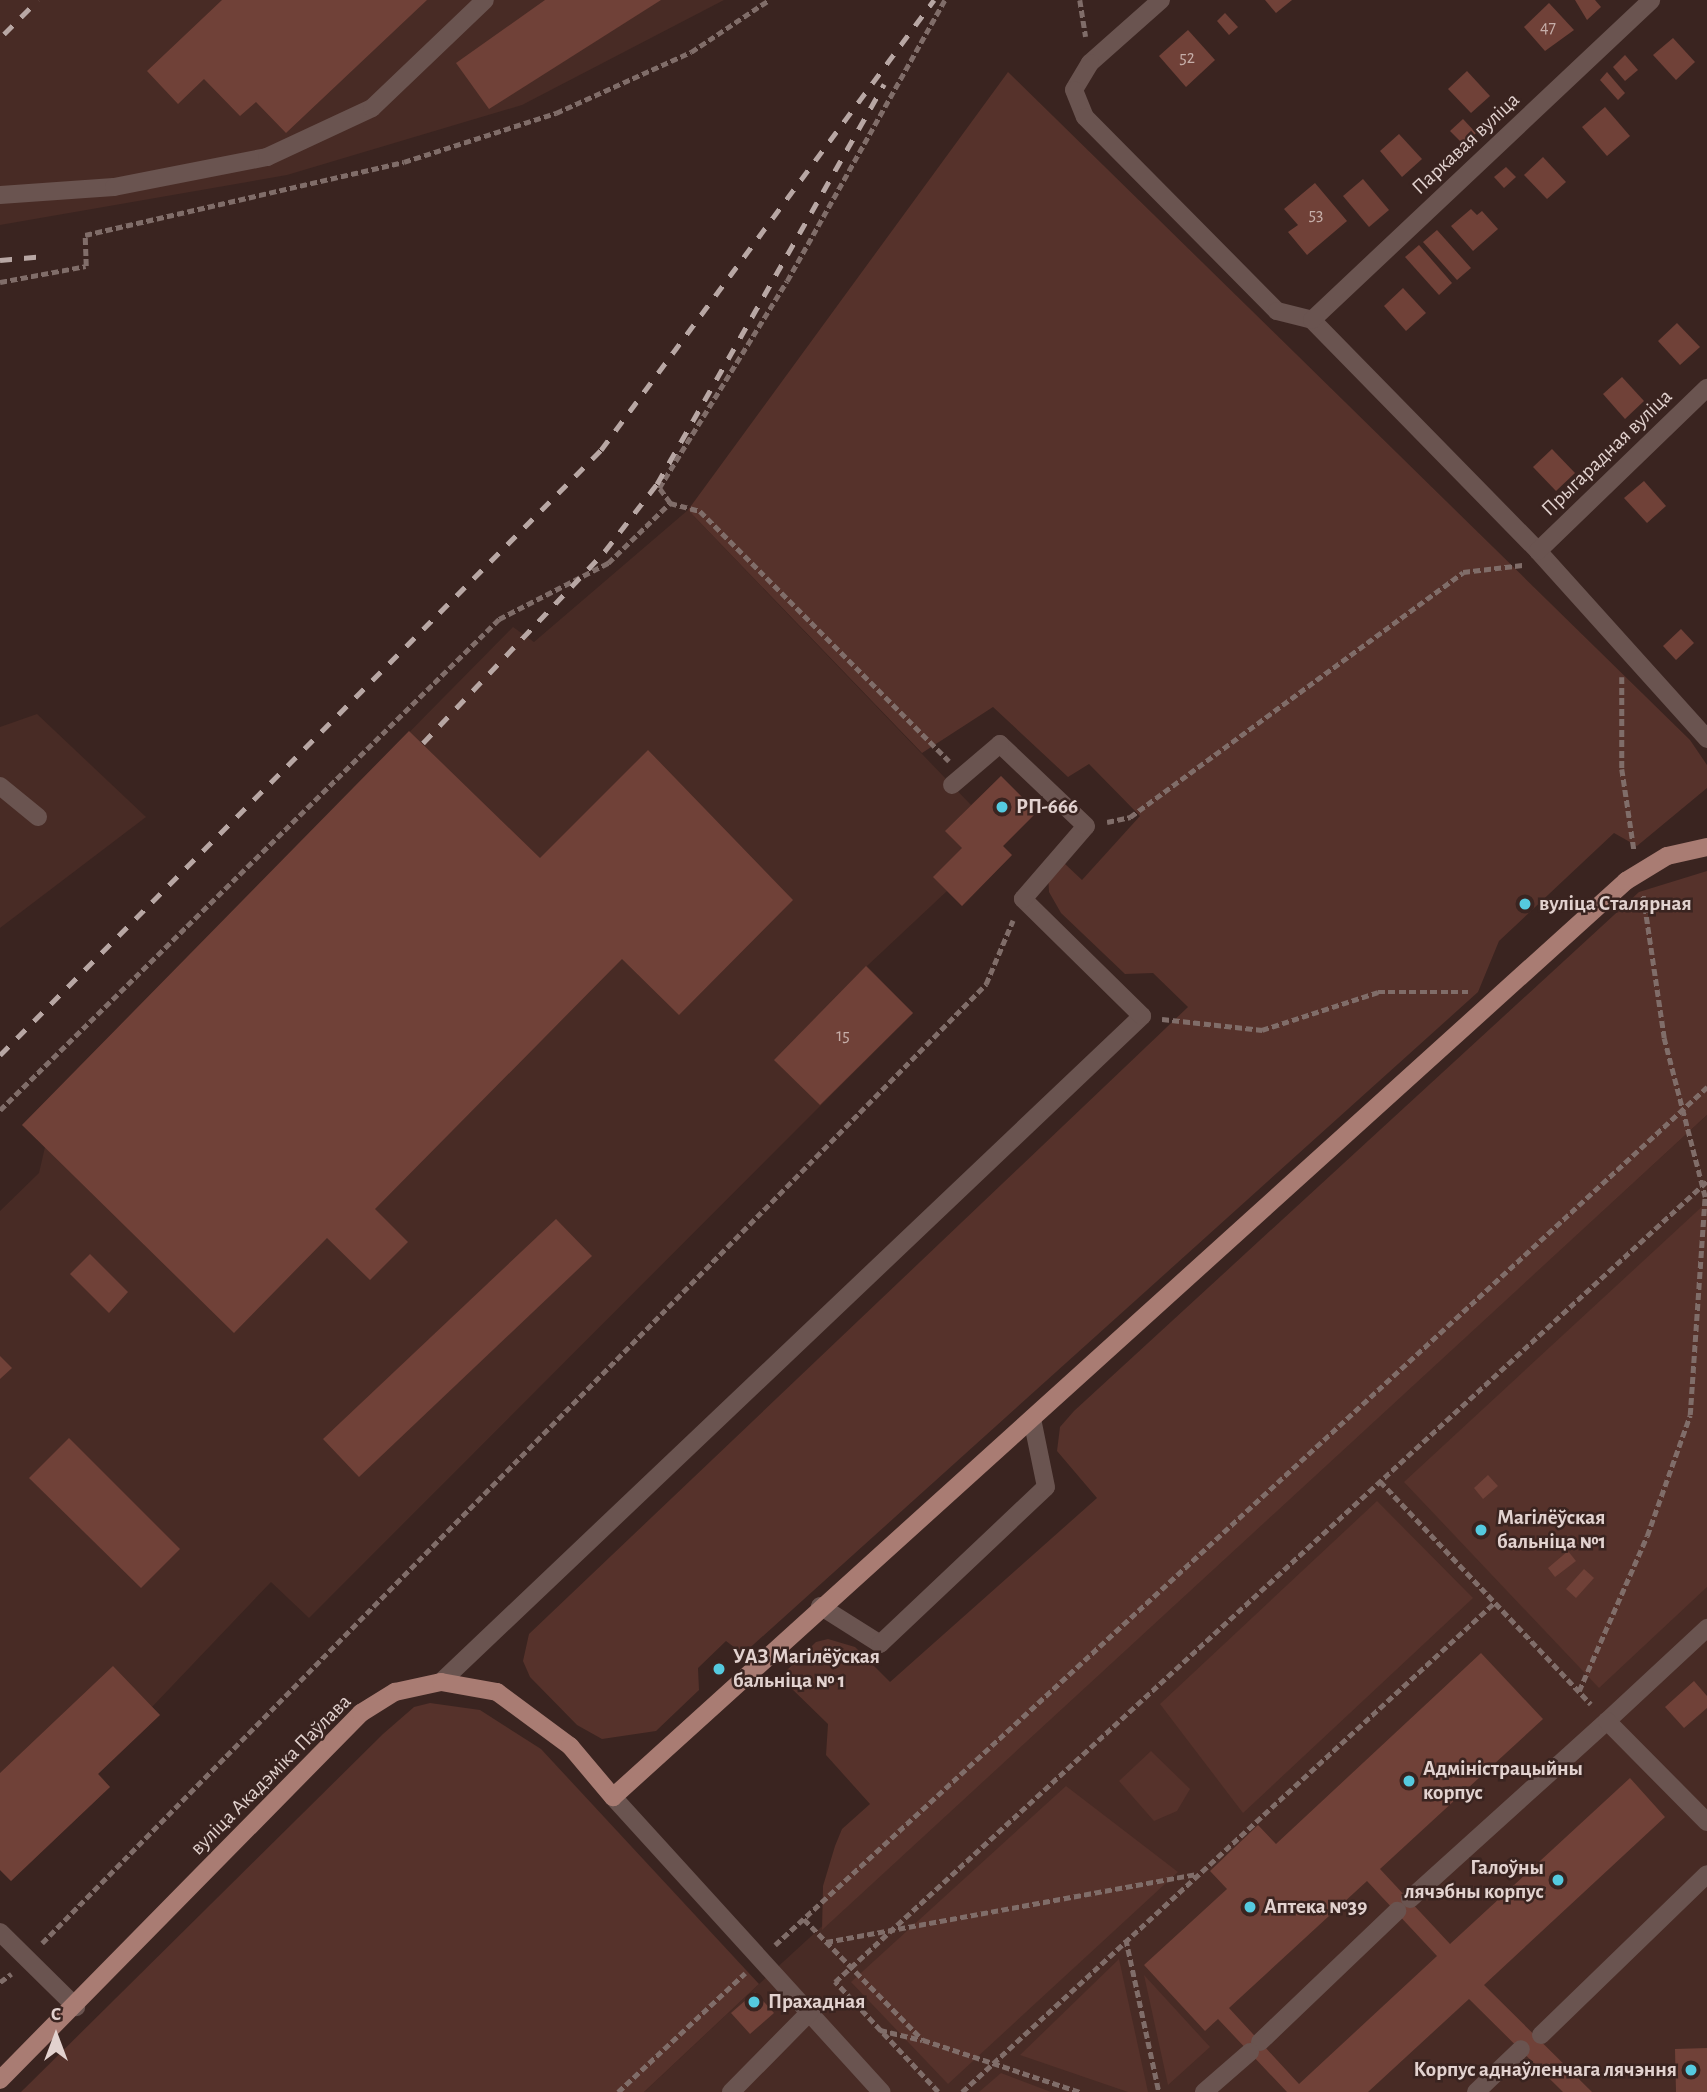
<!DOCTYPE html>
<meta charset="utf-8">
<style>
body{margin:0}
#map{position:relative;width:1707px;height:2092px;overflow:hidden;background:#3a2420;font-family:"Alegreya Sans",sans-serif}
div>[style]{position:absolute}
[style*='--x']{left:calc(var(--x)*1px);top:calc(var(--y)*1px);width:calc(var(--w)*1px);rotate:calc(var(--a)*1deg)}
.built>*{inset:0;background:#482b25}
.green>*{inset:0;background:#56322b}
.building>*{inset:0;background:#704138}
.path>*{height:4.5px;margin-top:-2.25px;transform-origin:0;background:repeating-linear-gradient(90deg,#806d69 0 7px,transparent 0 10.5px)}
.minor>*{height:18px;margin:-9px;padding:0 9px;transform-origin:9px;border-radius:9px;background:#6a5450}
.major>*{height:18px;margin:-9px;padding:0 9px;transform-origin:9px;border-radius:9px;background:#a97c73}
.rail>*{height:5px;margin-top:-2.5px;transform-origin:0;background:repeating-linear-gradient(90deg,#b8a7a4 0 12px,transparent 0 24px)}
.dots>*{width:19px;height:19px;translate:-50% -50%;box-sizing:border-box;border:4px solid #3a2420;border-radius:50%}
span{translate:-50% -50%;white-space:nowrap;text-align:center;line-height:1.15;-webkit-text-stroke:5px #3a2420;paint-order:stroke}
.number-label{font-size:18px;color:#c6aea9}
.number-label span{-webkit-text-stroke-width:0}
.street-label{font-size:21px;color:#e2d2cf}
.poi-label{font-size:21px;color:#e2d2cf;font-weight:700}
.left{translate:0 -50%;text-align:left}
.right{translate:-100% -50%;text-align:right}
.north{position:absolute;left:21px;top:2001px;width:70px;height:70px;-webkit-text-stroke:5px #3a2420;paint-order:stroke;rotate:0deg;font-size:19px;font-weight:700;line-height:28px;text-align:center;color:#e2d2cf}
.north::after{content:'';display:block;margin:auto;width:24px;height:32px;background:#e2d2cf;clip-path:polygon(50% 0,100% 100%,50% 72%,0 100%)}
</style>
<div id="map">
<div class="built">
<i style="clip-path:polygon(0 0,724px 0,522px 105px,287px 175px,0 225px)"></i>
<i style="clip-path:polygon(688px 510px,971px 805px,1001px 776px,1037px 812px,1003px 846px,1012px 855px,962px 906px,947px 891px,867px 966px,913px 1013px,309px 1618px,271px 1582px,152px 1707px,160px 1715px,98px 1773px,110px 1787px,11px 1881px,0 1870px,0 1211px,39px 1173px,45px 1147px,22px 1125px,513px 627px,534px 642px)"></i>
<i style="clip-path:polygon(37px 714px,146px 817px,0 928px,0 727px)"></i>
<i style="clip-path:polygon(1707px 1115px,1707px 2092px,644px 2092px,759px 1984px)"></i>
</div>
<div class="green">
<i style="clip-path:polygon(1008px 72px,1690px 740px,1707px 765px,1707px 788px,1637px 846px,1614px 833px,1499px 941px,1478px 992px,743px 1654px,726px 1641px,698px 1668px,699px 1690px,656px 1731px,602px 1739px,577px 1725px,530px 1677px,523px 1661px,529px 1634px,1188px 1007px,1153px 973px,1125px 974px,1061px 913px,1049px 892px,1048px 873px,1064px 863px,1082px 880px,1140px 816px,1089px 764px,1068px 777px,993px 707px,922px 753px,688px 510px)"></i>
<i style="clip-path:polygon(1707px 871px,1707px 1115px,822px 1930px,823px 1886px,835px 1846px,842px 1829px,870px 1804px,826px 1755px,828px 1724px,790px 1687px,787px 1670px,816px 1642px,828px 1639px,855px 1647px,890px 1682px,1097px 1498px,1057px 1451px,1060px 1427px,1074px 1411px,1639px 892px)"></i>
<i style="clip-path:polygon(1707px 1202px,1707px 1587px,1599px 1688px,1404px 1482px)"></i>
<i style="clip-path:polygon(1377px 1501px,1473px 1598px,1243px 1813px,1160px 1704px)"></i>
<i style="clip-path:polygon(430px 1703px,480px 1710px,541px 1749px,759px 1984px,644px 2092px,21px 2092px,383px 1734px,414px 1707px)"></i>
<i style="clip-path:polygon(1151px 1751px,1190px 1789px,1177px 1811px,1154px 1821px,1119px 1781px)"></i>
<i style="clip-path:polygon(1066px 1786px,1178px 1872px,948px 2084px,851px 1982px)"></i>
<i style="clip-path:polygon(1119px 1959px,1148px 2092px,1128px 2092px,1020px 2055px)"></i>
<i style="clip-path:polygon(1144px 1975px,1210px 2047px,1168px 2085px)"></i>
<i style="clip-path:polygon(1001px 2073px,1051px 2092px,979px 2092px)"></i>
</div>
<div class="building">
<i style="clip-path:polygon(222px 0,427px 0,286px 133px,256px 102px,240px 116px,204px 79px,178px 104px,147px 71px)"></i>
<i style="clip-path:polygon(545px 0,661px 0,489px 109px,456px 63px)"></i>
<i style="clip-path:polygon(1265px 0,1292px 0,1276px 13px)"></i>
<i style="clip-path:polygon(1575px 0,1595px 0,1601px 7px,1587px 20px)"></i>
<i style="clip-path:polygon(1549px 3px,1574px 30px,1545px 51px,1524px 27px)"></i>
<i style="clip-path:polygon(1225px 13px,1238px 27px,1229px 35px,1217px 21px)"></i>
<i style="clip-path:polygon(1188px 30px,1215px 60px,1186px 87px,1159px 56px)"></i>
<i style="clip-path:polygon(1673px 38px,1695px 62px,1676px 80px,1653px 55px)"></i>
<i style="clip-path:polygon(1625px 55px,1638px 70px,1625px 81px,1613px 67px)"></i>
<i style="clip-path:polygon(1467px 71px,1490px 96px,1471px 113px,1448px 89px)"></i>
<i style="clip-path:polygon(1607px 72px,1625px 93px,1618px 100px,1600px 80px)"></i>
<i style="clip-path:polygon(1605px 107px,1630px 136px,1607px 156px,1582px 127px)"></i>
<i style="clip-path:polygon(1463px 119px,1476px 133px,1464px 145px,1450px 131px)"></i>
<i style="clip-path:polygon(1399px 134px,1422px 159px,1402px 177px,1380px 151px)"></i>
<i style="clip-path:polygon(1543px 157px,1566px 182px,1547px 199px,1524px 175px)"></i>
<i style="clip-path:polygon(1506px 167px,1516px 177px,1504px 188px,1494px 177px)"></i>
<i style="clip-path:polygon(1363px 179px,1389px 210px,1369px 227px,1343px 196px)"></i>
<i style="clip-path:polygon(1315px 183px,1347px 221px,1307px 255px,1288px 232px,1298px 225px,1284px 209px)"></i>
<i style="clip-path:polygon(1471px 209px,1477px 215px,1482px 211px,1498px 229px,1473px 251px,1451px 226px)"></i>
<i style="clip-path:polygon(1437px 230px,1471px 268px,1457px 280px,1423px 242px)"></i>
<i style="clip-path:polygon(1419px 245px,1452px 283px,1439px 295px,1405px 257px)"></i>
<i style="clip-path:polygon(1403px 288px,1426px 313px,1406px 331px,1384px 306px)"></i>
<i style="clip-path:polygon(1677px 323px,1700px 347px,1680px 365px,1658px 341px)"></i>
<i style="clip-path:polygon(1622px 377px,1644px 401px,1625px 419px,1603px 394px)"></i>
<i style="clip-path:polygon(1552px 449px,1575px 473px,1556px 491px,1533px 467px)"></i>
<i style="clip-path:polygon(1644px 481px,1666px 506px,1647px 523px,1624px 498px)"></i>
<i style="clip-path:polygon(1681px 629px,1694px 643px,1676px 660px,1663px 646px)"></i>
<i style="clip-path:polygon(409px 731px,540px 858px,648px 750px,793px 900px,679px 1015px,622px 959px,375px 1209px,408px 1242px,370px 1280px,327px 1238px,234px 1333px,22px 1125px)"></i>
<i style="clip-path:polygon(1001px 776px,1037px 812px,1003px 846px,1012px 855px,962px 906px,933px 877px,962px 848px,945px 831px)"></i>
<i style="clip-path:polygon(866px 966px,913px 1013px,820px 1105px,774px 1060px)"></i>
<i style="clip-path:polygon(556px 1219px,592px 1256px,359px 1477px,323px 1439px)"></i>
<i style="clip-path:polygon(90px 1254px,128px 1292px,109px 1313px,70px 1274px)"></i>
<i style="clip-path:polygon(0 1356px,12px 1368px,0 1379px)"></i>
<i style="clip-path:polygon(69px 1438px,180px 1549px,141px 1588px,29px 1478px)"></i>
<i style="clip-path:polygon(1488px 1475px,1498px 1486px,1483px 1499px,1474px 1488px)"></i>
<i style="clip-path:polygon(1568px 1551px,1576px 1561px,1555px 1577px,1548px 1568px)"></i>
<i style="clip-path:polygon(1584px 1569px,1594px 1578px,1576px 1598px,1566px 1589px)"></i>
<i style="clip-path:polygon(evenodd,1481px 1653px,1543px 1719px,1380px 1869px,1450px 1944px,1630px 1778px,1665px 1817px,1484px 1985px,1592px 2092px,1563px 2092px,1469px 1999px,1368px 2092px,1287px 2092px,1218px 2019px,1205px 2031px,1144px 1965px,1227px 1889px,1210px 1871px,1258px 1825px,1276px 1844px,1481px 1653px,1367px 1881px,1437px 1956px,1299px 2084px,1229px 2008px,1367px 1881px)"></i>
<i style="clip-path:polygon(113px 1666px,160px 1715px,98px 1774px,110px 1787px,11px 1881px,0 1870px,0 1773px)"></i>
<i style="clip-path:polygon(1694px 1681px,1707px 1696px,1707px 1708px,1684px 1728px,1665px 1707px)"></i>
<i style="clip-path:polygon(755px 1992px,774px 2013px,750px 2034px,731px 2013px)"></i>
<i style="clip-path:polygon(1707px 2048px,1707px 2092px,1676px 2092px,1675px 2049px)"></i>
</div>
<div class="path">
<i style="--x:1080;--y:0;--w:37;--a:81"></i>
<i style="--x:0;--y:282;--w:87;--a:-10.5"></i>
<i style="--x:86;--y:266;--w:31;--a:-92"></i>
<i style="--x:85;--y:235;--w:327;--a:-12.9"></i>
<i style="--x:404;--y:162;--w:160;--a:-17.9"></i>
<i style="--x:556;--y:113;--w:148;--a:-24.3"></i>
<i style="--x:691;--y:52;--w:94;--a:-33.7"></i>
<i style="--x:670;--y:503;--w:19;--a:-126"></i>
<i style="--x:659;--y:488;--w:243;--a:-58.3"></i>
<i style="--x:787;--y:281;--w:322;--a:-60.7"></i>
<i style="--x:1622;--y:677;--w:92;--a:90"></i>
<i style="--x:1622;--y:769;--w:81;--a:81.5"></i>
<i style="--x:1107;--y:822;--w:24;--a:-12"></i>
<i style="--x:1130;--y:817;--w:413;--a:-36.3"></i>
<i style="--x:1463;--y:572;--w:60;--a:-6.7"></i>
<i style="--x:1162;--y:1019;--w:101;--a:6.3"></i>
<i style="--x:1262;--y:1030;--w:122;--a:-18.1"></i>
<i style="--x:1378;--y:992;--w:90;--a:0"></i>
<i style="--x:0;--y:1110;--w:700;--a:-44.54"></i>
<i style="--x:499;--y:619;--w:123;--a:-27.2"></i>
<i style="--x:608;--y:563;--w:86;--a:-44.1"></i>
<i style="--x:670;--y:503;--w:31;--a:15"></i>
<i style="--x:700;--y:511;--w:353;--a:45.1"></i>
<i style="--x:1380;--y:1481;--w:307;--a:46.6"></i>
<i style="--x:1579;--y:1691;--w:169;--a:-66.3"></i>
<i style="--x:1647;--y:1536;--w:128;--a:-70.4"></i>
<i style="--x:1690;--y:1415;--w:219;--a:-86.1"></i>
<i style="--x:1705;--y:1197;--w:164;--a:-104.5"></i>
<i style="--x:1664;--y:1038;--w:144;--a:-98.4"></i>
<i style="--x:804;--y:1919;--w:170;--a:45.5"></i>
<i style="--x:923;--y:2040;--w:165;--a:18.3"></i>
<i style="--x:1126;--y:1939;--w:157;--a:77.8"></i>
<i style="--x:826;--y:1942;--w:376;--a:-10.4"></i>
<i style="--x:42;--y:1943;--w:1346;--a:-45.45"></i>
<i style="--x:986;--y:984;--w:69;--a:-67.1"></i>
<i style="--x:775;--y:1945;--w:1267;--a:-42.63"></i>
<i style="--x:0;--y:1982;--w:14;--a:-36"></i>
<i style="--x:880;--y:2030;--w:43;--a:13.4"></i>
<i style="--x:618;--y:2092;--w:174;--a:-43.1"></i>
<i style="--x:938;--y:2092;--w:151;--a:-133.1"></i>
<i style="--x:835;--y:1982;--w:1184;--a:-42.57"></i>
<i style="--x:962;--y:2092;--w:724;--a:-42.59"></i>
</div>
<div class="minor">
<i style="--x:1161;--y:0;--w:95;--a:138.4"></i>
<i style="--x:1090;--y:63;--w:31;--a:121"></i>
<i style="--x:1074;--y:90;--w:29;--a:68"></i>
<i style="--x:1085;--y:117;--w:273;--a:45.3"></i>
<i style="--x:1277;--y:311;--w:36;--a:14"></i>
<i style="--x:1312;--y:320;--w:323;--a:45.6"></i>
<i style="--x:1538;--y:551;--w:253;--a:48"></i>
<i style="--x:0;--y:195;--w:114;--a:-4"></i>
<i style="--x:114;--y:187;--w:156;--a:-11.1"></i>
<i style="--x:267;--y:157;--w:116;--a:-25"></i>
<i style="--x:372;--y:108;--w:156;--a:-43.7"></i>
<i style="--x:1312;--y:320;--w:466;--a:-43.3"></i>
<i style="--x:1538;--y:551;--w:235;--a:-44"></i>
<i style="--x:0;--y:786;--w:49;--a:39.2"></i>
<i style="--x:820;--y:1606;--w:71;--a:32.3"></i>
<i style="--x:880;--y:1644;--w:228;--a:-43.4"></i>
<i style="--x:1046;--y:1487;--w:69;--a:-101.6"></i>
<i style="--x:441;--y:1682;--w:967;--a:-43.53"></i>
<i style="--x:1142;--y:1016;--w:167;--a:-135.5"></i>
<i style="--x:1023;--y:899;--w:96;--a:-49.2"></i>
<i style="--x:1086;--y:826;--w:119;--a:-136.4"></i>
<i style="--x:1000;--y:744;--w:63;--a:139.5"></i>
<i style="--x:1607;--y:1721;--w:137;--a:-42.9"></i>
<i style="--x:613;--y:1797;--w:399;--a:47.7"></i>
<i style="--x:1410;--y:1899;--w:266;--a:-42.1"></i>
<i style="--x:1607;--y:1721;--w:142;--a:45.3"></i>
<i style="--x:0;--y:1932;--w:107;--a:44.6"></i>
<i style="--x:1541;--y:2035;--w:231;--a:-44.1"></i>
<i style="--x:1260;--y:2042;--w:190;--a:-43.7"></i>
<i style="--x:731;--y:2092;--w:112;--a:-45.4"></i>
<i style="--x:1204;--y:2092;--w:61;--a:-41"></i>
<i style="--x:1476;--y:2092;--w:62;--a:-43.7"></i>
</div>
<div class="major">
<i style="--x:0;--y:2080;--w:515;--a:-45.47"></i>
<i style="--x:361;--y:1713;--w:40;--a:-32"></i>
<i style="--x:395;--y:1692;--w:47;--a:-12.3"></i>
<i style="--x:441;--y:1682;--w:57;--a:10.1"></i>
<i style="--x:497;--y:1692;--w:91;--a:36.5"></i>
<i style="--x:570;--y:1746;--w:67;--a:49.9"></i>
<i style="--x:613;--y:1797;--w:1366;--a:-42.12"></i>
<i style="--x:1626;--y:881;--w:48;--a:-31.4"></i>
<i style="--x:1667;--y:856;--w:41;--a:-12.7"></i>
</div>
<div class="rail">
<i style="--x:4;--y:34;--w:48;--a:-45"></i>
<i style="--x:0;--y:260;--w:45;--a:-5.1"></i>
<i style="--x:423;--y:743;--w:265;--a:-46.5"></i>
<i style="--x:605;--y:551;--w:85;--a:-52.2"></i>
<i style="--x:657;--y:484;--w:460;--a:-60.4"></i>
<i style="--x:0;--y:1055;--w:853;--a:-45.19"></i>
<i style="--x:601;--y:450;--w:560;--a:-53.5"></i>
</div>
<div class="dots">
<i style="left:1002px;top:807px;background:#55cadf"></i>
<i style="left:1525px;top:904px;background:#55cadf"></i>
<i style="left:1481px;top:1530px;background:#55cadf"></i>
<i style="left:719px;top:1669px;background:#55cadf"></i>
<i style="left:1409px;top:1781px;background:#55cadf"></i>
<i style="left:1558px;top:1880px;background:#55cadf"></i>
<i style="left:1250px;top:1907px;background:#55cadf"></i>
<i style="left:754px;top:2002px;background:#55cadf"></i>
<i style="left:1691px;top:2070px;background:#55cadf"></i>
</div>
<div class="number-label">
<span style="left:1548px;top:28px">47</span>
<span style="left:1187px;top:58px">52</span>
<span style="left:1316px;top:215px">53</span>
<span style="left:843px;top:1036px">15</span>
</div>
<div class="street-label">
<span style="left:1466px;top:144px;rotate:-43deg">Паркавая вуліца</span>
<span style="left:1607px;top:453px;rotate:-44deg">Прыгарадная вуліца</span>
<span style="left:271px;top:1775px;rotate:-45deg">вуліца Акадэміка Паўлава</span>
</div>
<div class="poi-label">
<span class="left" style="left:1016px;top:807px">РП-666</span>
<span class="left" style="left:1539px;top:904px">вуліца Сталярная</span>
<span class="left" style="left:1497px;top:1530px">Магілёўская<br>бальніца №1</span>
<span class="left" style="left:733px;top:1669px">УАЗ Магілёўская<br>бальніца № 1</span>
<span class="left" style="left:1423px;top:1781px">Адміністрацыйны<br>корпус</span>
<span class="right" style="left:1544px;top:1880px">Галоўны<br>лячэбны корпус</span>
<span class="left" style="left:1264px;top:1907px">Аптека №39</span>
<span class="left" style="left:768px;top:2002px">Прахадная</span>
<span class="right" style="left:1677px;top:2070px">Корпус аднаўленчага лячэння</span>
</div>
<div class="north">С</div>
</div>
